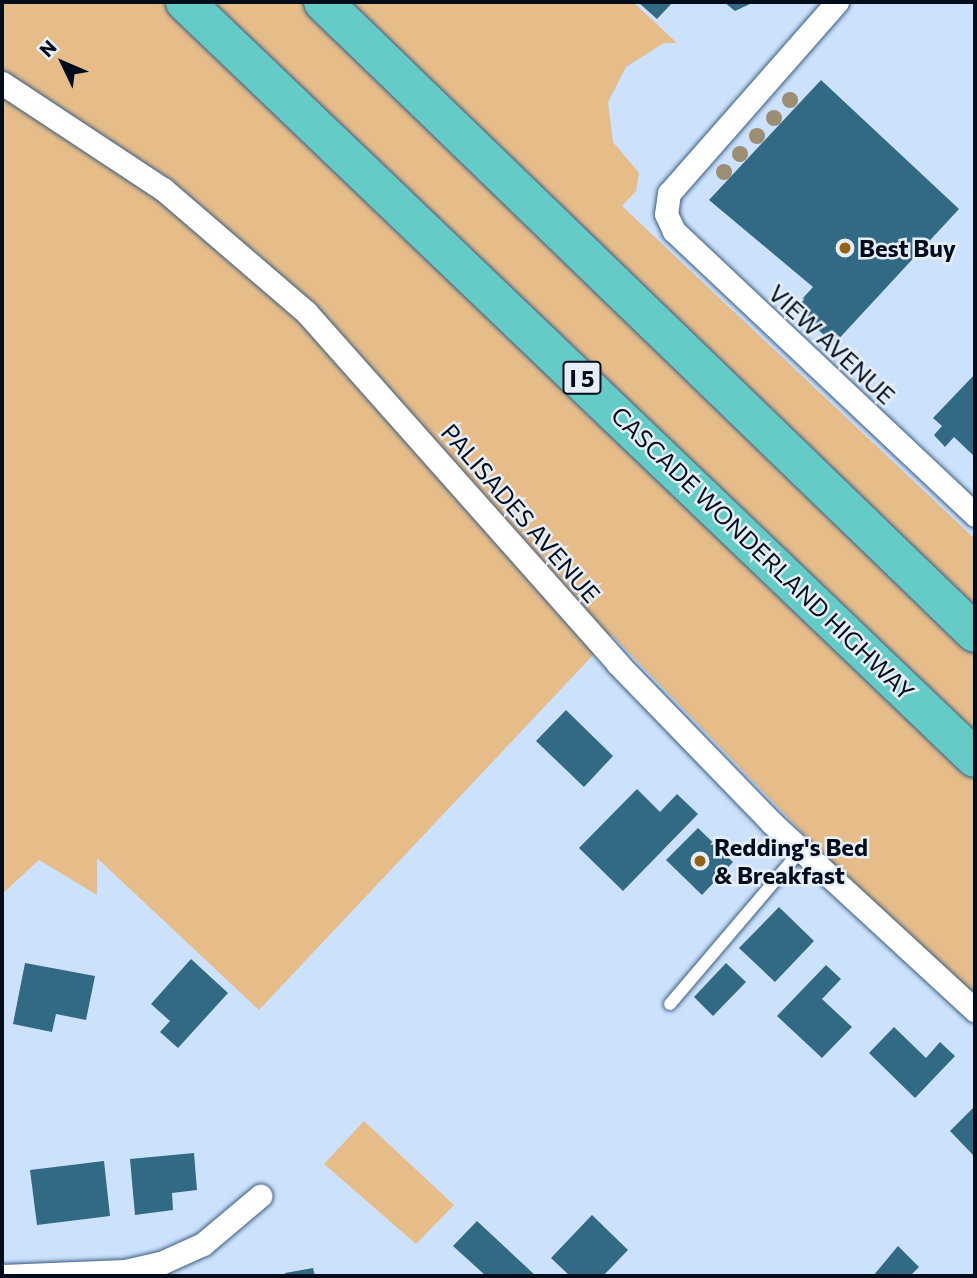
<!DOCTYPE html>
<style>
body{margin:0}
#map{position:relative;width:977px;height:1278px;overflow:hidden;background:#cce2fc;font-family:Commissioner,sans-serif}
div>[style]{position:absolute}
[style*='--x']{left:calc(var(--x)*1px);top:calc(var(--y)*1px);width:calc(var(--w)*1px);rotate:calc(var(--a)*1deg)}
.green>*{inset:0;background:#e6bd89}
.building>*{inset:0;background:#326984}
.roads{filter:drop-shadow(0 0 2px #3b5c81) drop-shadow(0 0 2px #3b5c81)}
.service>*{height:12px;margin:-6px;padding:0 6px;transform-origin:6px;border-radius:6px;background:#fff}
.minor>*{height:23px;margin:-11.5px;padding:0 11.5px;transform-origin:11.5px;border-radius:11.5px;background:#fff}
.motorway>*{height:38px;margin:-19px;padding:0 19px;transform-origin:19px;border-radius:19px;background:#65cbc7}
.trees>*{width:16px;height:16px;margin:-8px;border-radius:50%;background:#9b8e72}
.dots>*{width:19px;height:19px;translate:-50% -50%;box-sizing:border-box;border:4px solid #e6eef7;border-radius:50%}
span{translate:-50% -50%;white-space:nowrap;text-align:center;line-height:1.15;-webkit-text-stroke:5px #e6eef7;paint-order:stroke}
.shield-label span{padding:2px 5px;background:#e6eef7;border:2px solid;border-radius:5px;-webkit-text-stroke-width:0}
.shield-label{font-size:23px;color:#020d1b;font-weight:700}
.poi-label{font-size:24px;color:#020d1b;font-weight:700}
.left{translate:0 -50%;text-align:left}
.street-label{font-size:24px;color:#020d1b}
.frame{position:absolute;inset:0;border:4px solid #020d1b;pointer-events:none}
.north{position:absolute;left:28px;top:28px;width:70px;height:70px;-webkit-text-stroke:5px #e6eef7;paint-order:stroke;rotate:314deg;font-size:19px;font-weight:700;line-height:28px;text-align:center;color:#020d1b}
.north::after{content:'';display:block;margin:auto;width:24px;height:32px;background:#020d1b;clip-path:polygon(50% 0,100% 100%,50% 72%,0 100%)}
</style>
<div id="map">
<div class="green">
<i style="clip-path:polygon(2px 2px,633px 2px,677px 43px,664px 43px,626px 67px,608px 102px,613px 142px,639px 173px,636px 191px,622px 206px,975px 539px,975px 996px,832px 863px,612px 635px,259px 1010px,97px 858px,97px 895px,39px 860px,2px 894px)"></i>
<i style="clip-path:polygon(364px 1121px,454px 1205px,416px 1244px,324px 1164px)"></i>
</div>
<div class="building">
<i style="clip-path:polygon(638px 2px,673px 2px,657px 19px)"></i>
<i style="clip-path:polygon(724px 2px,754px 2px,735px 11px)"></i>
<i style="clip-path:polygon(821px 80px,959px 209px,834px 344px,794px 308px,813px 287px,709px 200px)"></i>
<i style="clip-path:polygon(975px 374px,975px 457px,954px 437px,945px 447px,934px 435px,942px 426px,933px 418px)"></i>
<i style="clip-path:polygon(566px 710px,613px 756px,584px 787px,536px 741px)"></i>
<i style="clip-path:polygon(637px 789px,660px 812px,677px 794px,698px 814px,623px 891px,579px 848px)"></i>
<i style="clip-path:polygon(698px 828px,733px 862px,702px 895px,666px 860px)"></i>
<i style="clip-path:polygon(779px 907px,814px 941px,775px 982px,739px 948px)"></i>
<i style="clip-path:polygon(191px 959px,228px 993px,178px 1048px,160px 1032px,170px 1021px,151px 1004px)"></i>
<i style="clip-path:polygon(25px 963px,95px 976px,86px 1020px,56px 1014px,52px 1032px,13px 1024px)"></i>
<i style="clip-path:polygon(726px 963px,746px 982px,713px 1016px,694px 997px)"></i>
<i style="clip-path:polygon(826px 965px,841px 979px,822px 999px,852px 1027px,822px 1058px,777px 1016px)"></i>
<i style="clip-path:polygon(894px 1027px,926px 1058px,940px 1042px,955px 1056px,915px 1098px,869px 1053px)"></i>
<i style="clip-path:polygon(975px 1106px,975px 1157px,950px 1131px)"></i>
<i style="clip-path:polygon(194px 1153px,197px 1190px,172px 1193px,173px 1210px,135px 1215px,130px 1159px)"></i>
<i style="clip-path:polygon(104px 1161px,110px 1216px,37px 1225px,30px 1170px)"></i>
<i style="clip-path:polygon(592px 1215px,628px 1250px,603px 1276px,570px 1276px,551px 1258px)"></i>
<i style="clip-path:polygon(477px 1221px,536px 1276px,486px 1276px,453px 1246px)"></i>
<i style="clip-path:polygon(898px 1246px,919px 1267px,910px 1276px,873px 1276px)"></i>
<i style="clip-path:polygon(313px 1268px,315px 1276px,286px 1276px,285px 1273px)"></i>
</div>
<div class="roads">
<div class="service">
<i style="--x:670;--y:1004;--w:202;--a:-49.6"></i>
</div>
<div class="minor">
<i style="--x:837;--y:2;--w:254;--a:131.3"></i>
<i style="--x:669;--y:193;--w:21;--a:98"></i>
<i style="--x:666;--y:214;--w:19;--a:65"></i>
<i style="--x:674;--y:231;--w:414;--a:43.3"></i>
<i style="--x:2;--y:83;--w:193;--a:33.4"></i>
<i style="--x:163;--y:189;--w:189;--a:40.7"></i>
<i style="--x:306;--y:312;--w:470;--a:48.4"></i>
<i style="--x:618;--y:664;--w:221;--a:45.9"></i>
<i style="--x:772;--y:823;--w:276;--a:42.7"></i>
<i style="--x:2;--y:1276;--w:123;--a:-2.3"></i>
<i style="--x:125;--y:1271;--w:37;--a:-13"></i>
<i style="--x:161;--y:1263;--w:46;--a:-24.3"></i>
<i style="--x:203;--y:1244;--w:75;--a:-40.1"></i>
</div>
<div class="motorway">
<i style="--x:185;--y:2;--w:1093;--a:43.74"></i>
<i style="--x:323;--y:2;--w:907;--a:44.06"></i>
</div>
</div>
<div class="trees">
<i style="left:790px;top:100px"></i>
<i style="left:774px;top:118px"></i>
<i style="left:757px;top:136px"></i>
<i style="left:740px;top:154px"></i>
<i style="left:724px;top:172px"></i>
</div>
<div class="dots">
<i style="left:845px;top:248px;background:#946213"></i>
<i style="left:700px;top:861px;background:#946213"></i>
</div>
<div class="shield-label">
<span style="left:582px;top:378px">I 5</span>
</div>
<div class="poi-label">
<span class="left" style="left:859px;top:248px">Best Buy</span>
<span class="left" style="left:714px;top:861px">Redding's Bed<br>&amp; Breakfast</span>
</div>
<div class="street-label">
<span style="left:832px;top:344px;rotate:43deg">VIEW AVENUE</span>
<span style="left:521px;top:513px;rotate:49deg">PALISADES AVENUE</span>
<span style="left:763px;top:553px;rotate:44deg">CASCADE WONDERLAND HIGHWAY</span>
</div>
<div class="frame"></div>
<div class="north">N</div>
</div>
